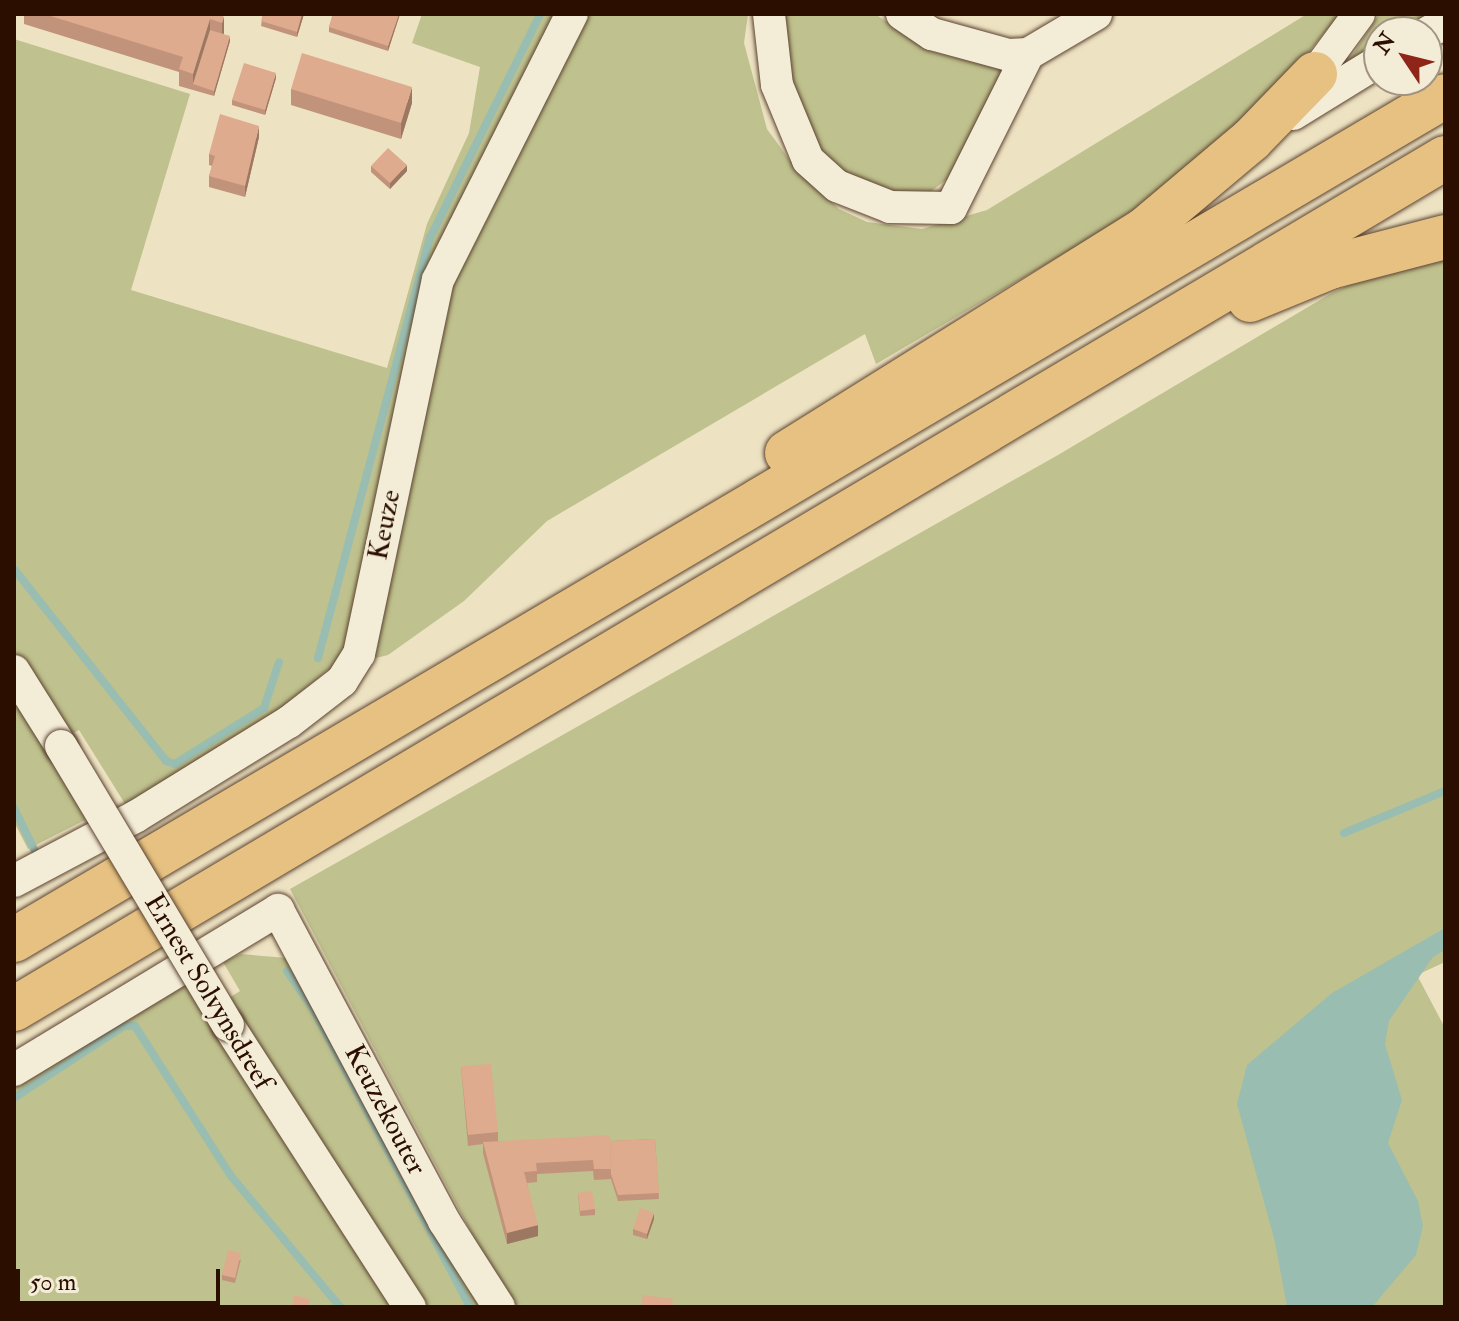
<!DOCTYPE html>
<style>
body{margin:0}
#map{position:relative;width:1459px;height:1321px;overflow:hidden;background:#ede2c2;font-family:"IM FELL Double Pica",serif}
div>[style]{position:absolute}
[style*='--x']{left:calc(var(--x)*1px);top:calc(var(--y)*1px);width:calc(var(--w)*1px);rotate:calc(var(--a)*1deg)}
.green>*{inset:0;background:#bfc18e}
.water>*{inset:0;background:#99beb1}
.stream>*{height:8px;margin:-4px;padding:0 4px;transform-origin:4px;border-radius:4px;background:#99beb1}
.roads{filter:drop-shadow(0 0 2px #5c4330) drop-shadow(0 0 2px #5c4330)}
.minor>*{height:32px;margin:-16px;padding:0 16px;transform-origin:16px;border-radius:16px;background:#f3ecd7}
.highway>*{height:44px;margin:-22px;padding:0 22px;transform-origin:22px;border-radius:22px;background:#e6c181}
.bridges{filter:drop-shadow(0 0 2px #5c4330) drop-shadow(0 0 2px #5c4330)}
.minor-bridge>*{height:32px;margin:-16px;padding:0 16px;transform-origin:16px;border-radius:16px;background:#f3ecd7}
.wall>*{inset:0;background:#c0937a}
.shaded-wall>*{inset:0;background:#9c7863}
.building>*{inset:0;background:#dfab8e}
span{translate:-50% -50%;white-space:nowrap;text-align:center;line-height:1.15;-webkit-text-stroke:6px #f3ecd7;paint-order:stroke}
.street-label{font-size:28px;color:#2b0e00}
.frame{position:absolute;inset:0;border:16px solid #2b0e00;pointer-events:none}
.north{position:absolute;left:1363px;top:16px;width:80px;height:80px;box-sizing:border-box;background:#f3ecd7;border:2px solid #a39381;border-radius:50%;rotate:305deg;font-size:22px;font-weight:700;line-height:32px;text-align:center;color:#2b0e00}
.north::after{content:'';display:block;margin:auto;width:28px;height:36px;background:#8f2418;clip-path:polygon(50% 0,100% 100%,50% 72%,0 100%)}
.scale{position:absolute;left:16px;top:1269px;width:204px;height:36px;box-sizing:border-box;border:4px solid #2b0e00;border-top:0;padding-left:10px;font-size:24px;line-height:28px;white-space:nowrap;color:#2b0e00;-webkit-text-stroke:6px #f3ecd7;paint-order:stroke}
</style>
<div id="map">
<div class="green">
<i style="clip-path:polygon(422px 14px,748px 14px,744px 43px,767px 129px,794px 166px,839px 209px,867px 222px,922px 229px,987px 210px,1307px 14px,1340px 14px,1277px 90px,1142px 208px,876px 364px,865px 334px,547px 521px,464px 601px,388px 655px,328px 670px,252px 732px,127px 807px,79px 730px,47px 747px,91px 817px,28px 849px,14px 822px,14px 39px,190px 94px,131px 290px,387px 368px,427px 224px,469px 133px,480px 67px,412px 43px)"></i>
<i style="clip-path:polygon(784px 14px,875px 14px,933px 52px,1006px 69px,950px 177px,926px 195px,908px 198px,860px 186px,816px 149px,788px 72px)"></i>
<i style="clip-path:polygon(1379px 14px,1445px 14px,1415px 32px,1379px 32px,1379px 54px,1354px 63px,1350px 59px)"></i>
<i style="clip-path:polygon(1445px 249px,1445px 962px,1417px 975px,1445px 1028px,1445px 1307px,518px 1307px,497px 1281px,290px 889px,1058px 455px,1330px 294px,1422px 250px)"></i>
<i style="clip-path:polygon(241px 954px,287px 958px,481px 1307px,14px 1307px,14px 1085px,184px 981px,208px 1011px,240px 991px,223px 962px)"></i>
</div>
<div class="water">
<i style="clip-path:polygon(1445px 928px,1445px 950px,1433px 957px,1389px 1021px,1385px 1044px,1402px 1100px,1388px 1143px,1418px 1201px,1423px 1226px,1416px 1255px,1372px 1307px,1287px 1307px,1275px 1242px,1237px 1104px,1247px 1065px,1332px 993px)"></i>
</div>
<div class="stream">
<i style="--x:14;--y:569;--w:245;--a:51.6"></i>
<i style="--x:166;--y:761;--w:9;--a:18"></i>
<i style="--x:175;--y:764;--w:105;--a:-32.2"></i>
<i style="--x:264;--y:708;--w:48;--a:-71.9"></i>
<i style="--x:318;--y:658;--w:435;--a:-75.1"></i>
<i style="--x:430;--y:238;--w:250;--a:-63.8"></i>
<i style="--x:14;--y:808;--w:48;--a:64"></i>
<i style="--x:1344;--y:833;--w:109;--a:-22.6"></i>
<i style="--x:287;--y:971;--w:46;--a:55.6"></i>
<i style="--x:313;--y:1009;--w:337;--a:62.2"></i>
<i style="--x:14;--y:1098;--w:131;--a:-33.2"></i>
<i style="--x:124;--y:1026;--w:11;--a:0"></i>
<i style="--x:135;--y:1026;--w:178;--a:57.4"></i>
<i style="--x:231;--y:1176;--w:170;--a:50.2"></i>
</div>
<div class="roads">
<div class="minor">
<i style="--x:769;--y:14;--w:71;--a:83.6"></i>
<i style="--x:777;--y:85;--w:81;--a:67.5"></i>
<i style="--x:808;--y:160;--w:39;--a:42"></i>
<i style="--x:837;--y:186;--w:57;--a:21.6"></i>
<i style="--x:890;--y:207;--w:61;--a:0.9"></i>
<i style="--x:951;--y:208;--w:172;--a:-63.4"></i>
<i style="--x:902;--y:14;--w:36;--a:34"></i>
<i style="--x:932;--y:34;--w:80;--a:15.3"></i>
<i style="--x:1009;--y:55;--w:19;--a:-3"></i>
<i style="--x:1028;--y:54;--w:79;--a:-30.5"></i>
<i style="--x:1427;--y:33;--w:21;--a:-29"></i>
<i style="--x:1315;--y:74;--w:74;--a:-53.7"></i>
<i style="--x:1293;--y:114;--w:101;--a:-31.6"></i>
<i style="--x:14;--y:671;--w:89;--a:57.9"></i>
<i style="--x:14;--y:881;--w:137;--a:-27.9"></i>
<i style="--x:135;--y:817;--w:181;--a:-31.7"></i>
<i style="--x:289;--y:722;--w:67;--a:-37.7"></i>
<i style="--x:342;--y:681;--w:32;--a:-58"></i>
<i style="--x:359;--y:654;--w:382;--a:-78.1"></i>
<i style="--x:438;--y:280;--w:298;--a:-63.3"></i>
<i style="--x:228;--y:1025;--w:336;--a:57.2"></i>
<i style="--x:14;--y:1070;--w:309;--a:-31.2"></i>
<i style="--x:278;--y:910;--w:353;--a:61.9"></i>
<i style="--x:444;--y:1221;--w:102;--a:57.4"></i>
</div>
<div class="highway">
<i style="--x:1250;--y:300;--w:87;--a:-22.4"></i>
<i style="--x:1330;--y:267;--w:119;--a:-14.6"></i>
<i style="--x:787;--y:453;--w:421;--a:-32"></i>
<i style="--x:1144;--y:230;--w:140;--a:-40.1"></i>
<i style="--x:1251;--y:140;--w:92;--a:-45.9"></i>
<i style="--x:14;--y:940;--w:1661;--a:-30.53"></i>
<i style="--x:14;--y:1009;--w:1665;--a:-30.74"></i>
</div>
</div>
<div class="bridges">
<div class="minor-bridge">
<i style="--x:61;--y:746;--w:325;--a:59.1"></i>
</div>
</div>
<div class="wall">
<i style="clip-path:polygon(24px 14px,215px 14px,224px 17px,223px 34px,230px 41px,214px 96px,179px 86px,179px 72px,24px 24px)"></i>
<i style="clip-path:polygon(263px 14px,304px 14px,297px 37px,261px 26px)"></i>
<i style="clip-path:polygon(333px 14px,400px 14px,388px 51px,329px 32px,329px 27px)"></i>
<i style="clip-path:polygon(276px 78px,265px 115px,232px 105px,232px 100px)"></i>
<i style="clip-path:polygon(291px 89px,412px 103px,401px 139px,291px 105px)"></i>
<i style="clip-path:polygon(259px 137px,245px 197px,209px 187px,209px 176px,212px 166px,209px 165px,209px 154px)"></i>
<i style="clip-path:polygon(371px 166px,407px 171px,390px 189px,371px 172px)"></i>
<i style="clip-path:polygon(461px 1066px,498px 1132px,498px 1141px,610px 1141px,655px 1139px,659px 1199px,618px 1201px,611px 1179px,594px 1180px,593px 1171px,537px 1174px,537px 1182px,527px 1183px,538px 1236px,507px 1244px,483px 1153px,483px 1144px,468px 1146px)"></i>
<i style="clip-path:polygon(578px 1193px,595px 1209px,595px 1215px,580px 1216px)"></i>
<i style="clip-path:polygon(654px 1219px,647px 1239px,633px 1235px,633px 1229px)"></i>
<i style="clip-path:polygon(241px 1259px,235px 1283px,222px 1280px,222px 1275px)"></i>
</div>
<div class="shaded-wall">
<i style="clip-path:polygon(302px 14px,304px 14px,297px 37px,297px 32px)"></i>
<i style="clip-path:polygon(399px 14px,400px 14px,388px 51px,388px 46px)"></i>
<i style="clip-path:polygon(224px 17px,224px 33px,222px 39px,222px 23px)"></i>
<i style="clip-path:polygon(210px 19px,210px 35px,193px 84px,193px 74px)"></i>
<i style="clip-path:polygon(230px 36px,230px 41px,214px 96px,214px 91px)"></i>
<i style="clip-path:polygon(276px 73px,276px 78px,265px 115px,265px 110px)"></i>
<i style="clip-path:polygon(412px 87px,412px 103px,401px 139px,401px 123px)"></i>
<i style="clip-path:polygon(259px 126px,259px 137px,245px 197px,245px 186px)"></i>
<i style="clip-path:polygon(407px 165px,407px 171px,390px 189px,390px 183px)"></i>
<i style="clip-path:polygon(654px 1213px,654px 1219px,647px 1239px,647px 1234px)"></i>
<i style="clip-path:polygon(538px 1225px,538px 1236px,507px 1244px,507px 1233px)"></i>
</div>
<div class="building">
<i style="clip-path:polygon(44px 14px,215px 14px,224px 17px,222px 23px,210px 19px,193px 74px,179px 69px,183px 57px)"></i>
<i style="clip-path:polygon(263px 14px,302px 14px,297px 32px,261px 21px)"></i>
<i style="clip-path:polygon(333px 14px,399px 14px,388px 46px,329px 27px)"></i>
<i style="clip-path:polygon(210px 30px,230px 36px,214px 91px,193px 84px)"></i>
<i style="clip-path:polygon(302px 53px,412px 87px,401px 123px,291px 89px)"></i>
<i style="clip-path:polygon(244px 63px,276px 73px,265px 110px,232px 100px)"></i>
<i style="clip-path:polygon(220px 114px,259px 126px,245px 186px,209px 176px,215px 156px,209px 154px)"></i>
<i style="clip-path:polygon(388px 148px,407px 165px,390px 183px,371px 166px)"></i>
<i style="clip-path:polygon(491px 1064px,498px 1132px,468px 1135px,461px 1066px)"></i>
<i style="clip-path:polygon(610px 1135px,611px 1169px,594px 1169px,593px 1160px,536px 1163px,537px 1171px,524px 1172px,538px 1225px,507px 1233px,483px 1142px)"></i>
<i style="clip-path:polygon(655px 1139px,659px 1193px,618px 1195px,611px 1174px,610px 1141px)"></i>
<i style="clip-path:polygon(592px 1191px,595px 1209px,580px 1211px,578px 1193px)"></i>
<i style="clip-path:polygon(640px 1208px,654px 1213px,647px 1234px,633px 1229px)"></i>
<i style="clip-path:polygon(228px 1250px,241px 1253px,235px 1278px,222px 1275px)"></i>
<i style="clip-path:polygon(294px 1295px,310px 1299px,308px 1307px,292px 1307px)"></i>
<i style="clip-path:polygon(643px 1295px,673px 1299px,672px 1307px,641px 1307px)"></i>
</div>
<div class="street-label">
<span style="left:385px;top:525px;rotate:-79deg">Keuze</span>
<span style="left:208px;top:992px;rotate:59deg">Ernest Solvynsdreef</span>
<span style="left:385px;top:1110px;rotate:62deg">Keuzekouter</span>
</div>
<div class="frame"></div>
<div class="north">N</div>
<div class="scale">50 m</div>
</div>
